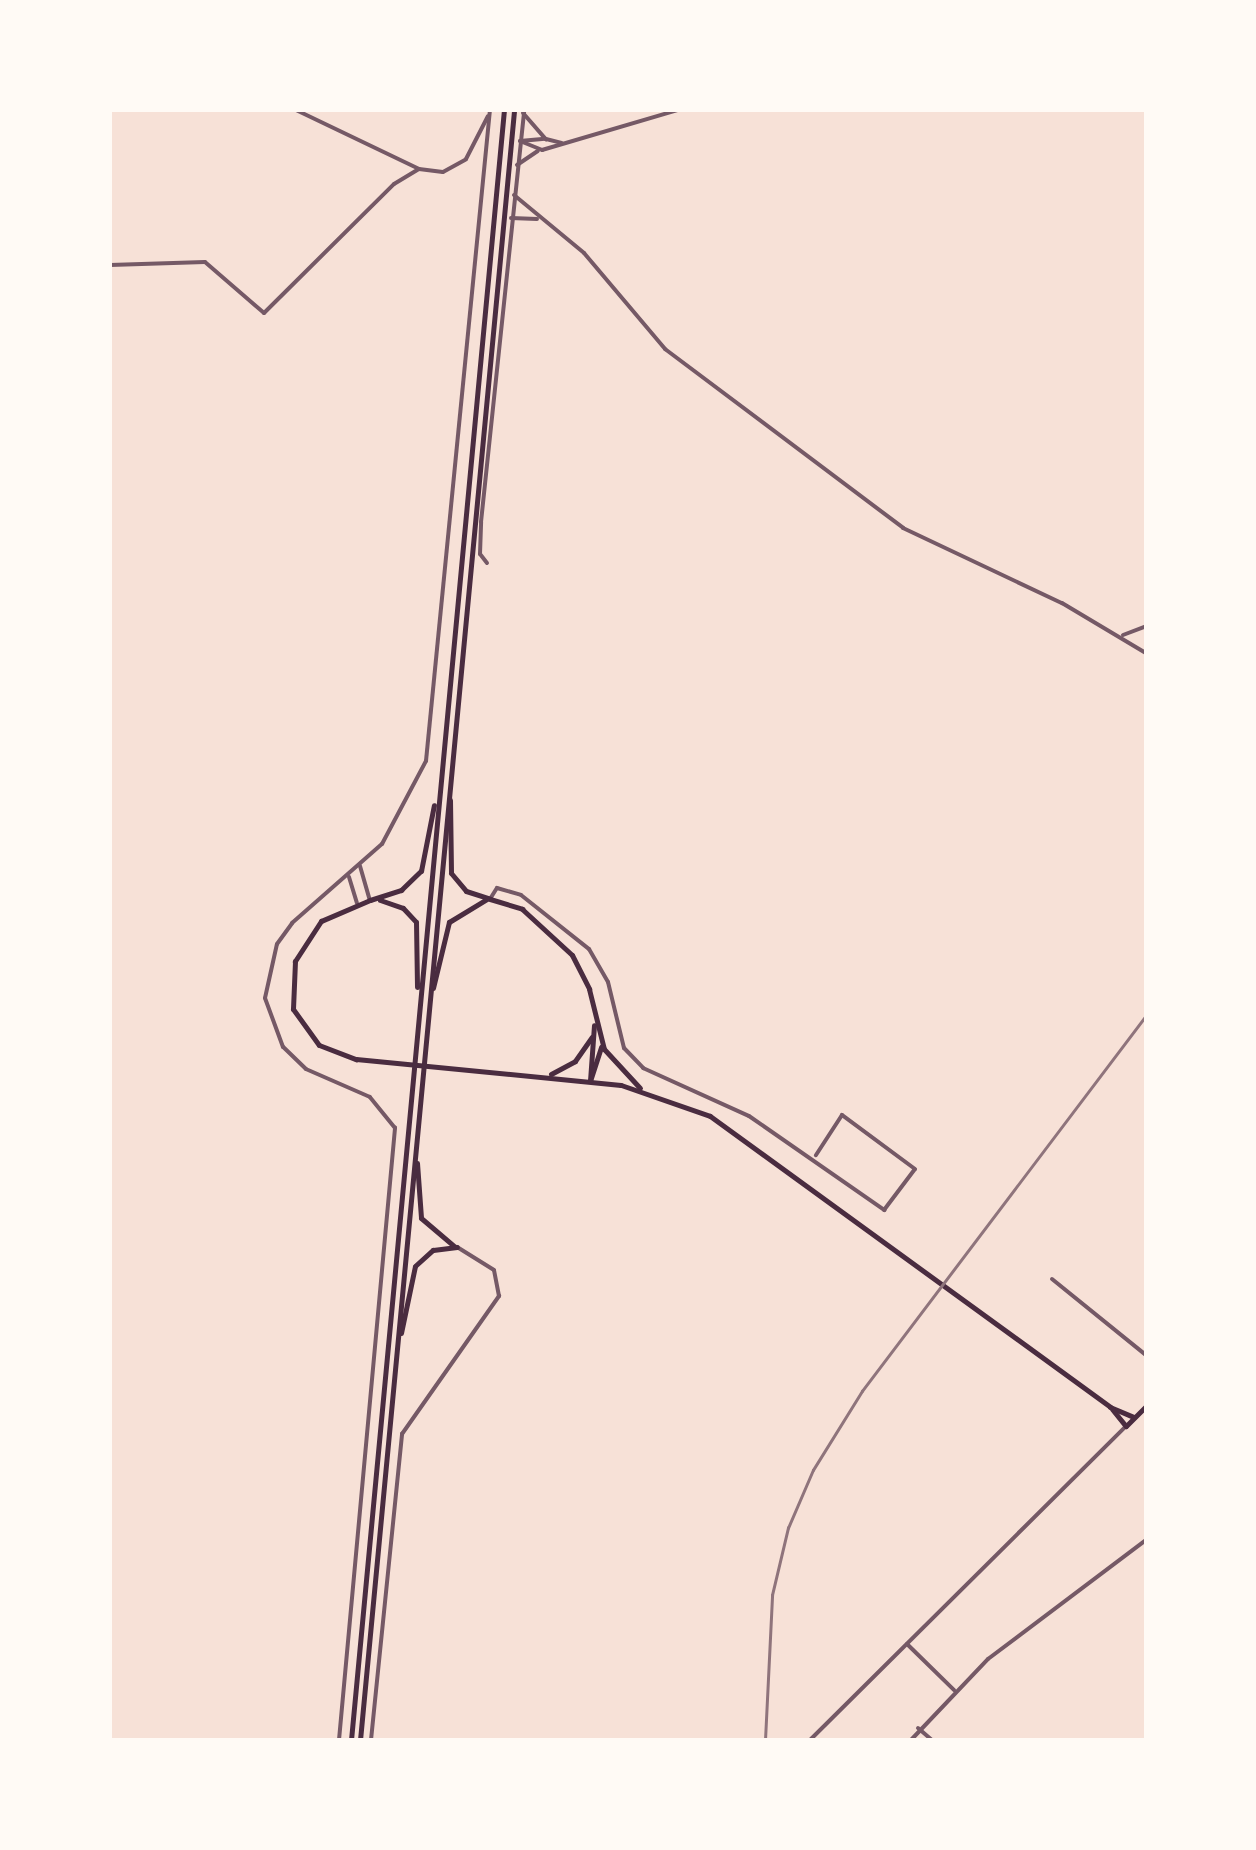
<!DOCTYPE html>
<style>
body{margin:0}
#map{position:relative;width:1256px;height:1850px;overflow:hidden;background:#f7e1d7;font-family:Jost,sans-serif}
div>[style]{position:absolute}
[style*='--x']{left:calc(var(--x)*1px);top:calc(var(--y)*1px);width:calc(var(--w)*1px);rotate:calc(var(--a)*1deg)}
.minor>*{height:4px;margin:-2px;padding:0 2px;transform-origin:2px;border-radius:2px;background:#755966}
.tertiary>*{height:4px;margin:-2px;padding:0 2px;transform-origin:2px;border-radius:2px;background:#755966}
.secondary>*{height:5px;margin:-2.5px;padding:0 2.5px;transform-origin:2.5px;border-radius:2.5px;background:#4a2c40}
.trunk>*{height:5px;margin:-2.5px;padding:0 2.5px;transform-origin:2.5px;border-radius:2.5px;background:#4a2c40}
.rail>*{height:2.5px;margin:-1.25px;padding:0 1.25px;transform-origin:1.25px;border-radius:1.25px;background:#8f747c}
span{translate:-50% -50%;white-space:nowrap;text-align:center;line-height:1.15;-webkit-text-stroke:9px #fffaf5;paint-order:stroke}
.frame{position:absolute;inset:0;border:112px solid #fffaf5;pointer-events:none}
</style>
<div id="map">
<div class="minor">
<i style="--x:296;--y:110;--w:136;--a:25.6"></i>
<i style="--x:419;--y:169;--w:24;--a:7"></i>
<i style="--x:443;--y:172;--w:26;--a:-29"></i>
<i style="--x:466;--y:159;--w:48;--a:-62.9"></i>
<i style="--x:523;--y:113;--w:35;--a:49"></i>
<i style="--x:546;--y:139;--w:16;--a:14"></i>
<i style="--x:520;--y:141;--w:24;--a:22"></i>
<i style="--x:542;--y:150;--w:142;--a:-16.4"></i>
<i style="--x:520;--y:141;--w:25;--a:-5"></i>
<i style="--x:517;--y:165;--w:25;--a:-34"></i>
<i style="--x:514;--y:195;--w:91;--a:39.6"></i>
<i style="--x:584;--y:253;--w:126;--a:49.8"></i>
<i style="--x:665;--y:349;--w:298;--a:36.9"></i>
<i style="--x:903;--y:528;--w:176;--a:25.3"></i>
<i style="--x:1062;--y:603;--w:98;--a:30.8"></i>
<i style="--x:511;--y:218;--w:26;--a:2"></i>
<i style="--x:110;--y:265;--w:95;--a:-1.8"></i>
<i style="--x:205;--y:262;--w:78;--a:40.8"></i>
<i style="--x:264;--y:313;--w:183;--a:-44.8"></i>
<i style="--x:394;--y:184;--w:29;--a:-31"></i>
<i style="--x:487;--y:563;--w:11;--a:-128"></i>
<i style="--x:480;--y:554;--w:32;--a:-88"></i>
<i style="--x:481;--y:522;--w:414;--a:-84"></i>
<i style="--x:1123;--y:635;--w:25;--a:-21"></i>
<i style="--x:490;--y:899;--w:13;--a:-58"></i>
<i style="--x:497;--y:888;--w:25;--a:16"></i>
<i style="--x:521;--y:895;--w:87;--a:38.5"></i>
<i style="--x:589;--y:949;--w:38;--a:60"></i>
<i style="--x:608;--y:982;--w:68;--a:76.4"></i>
<i style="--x:624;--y:1048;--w:28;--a:46"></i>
<i style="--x:643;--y:1068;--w:116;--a:24.4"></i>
<i style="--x:749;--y:1116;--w:165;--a:34.8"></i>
<i style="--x:884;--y:1210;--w:51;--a:-52.9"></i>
<i style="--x:915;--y:1169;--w:91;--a:-143.5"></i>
<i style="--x:842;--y:1115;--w:48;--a:123"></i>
<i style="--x:1052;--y:1279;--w:121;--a:39"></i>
<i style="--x:907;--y:1644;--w:66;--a:44.4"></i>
<i style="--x:918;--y:1728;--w:18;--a:41"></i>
<i style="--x:911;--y:1740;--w:112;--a:-46.5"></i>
<i style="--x:988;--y:1659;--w:198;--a:-37"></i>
</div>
<div class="tertiary">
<i style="--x:360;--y:866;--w:35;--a:74"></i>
<i style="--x:349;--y:877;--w:27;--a:73"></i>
<i style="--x:339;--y:1740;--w:615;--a:-84.77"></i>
<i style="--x:395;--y:1128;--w:40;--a:-129"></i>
<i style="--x:370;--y:1097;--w:70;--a:-156.4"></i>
<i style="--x:306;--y:1069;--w:32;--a:-136"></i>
<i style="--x:283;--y:1047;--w:52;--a:-110.2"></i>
<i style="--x:265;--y:998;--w:55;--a:-77.5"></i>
<i style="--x:277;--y:944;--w:26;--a:-54"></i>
<i style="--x:292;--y:923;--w:120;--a:-41.3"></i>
<i style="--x:382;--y:844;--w:94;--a:-62.1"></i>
<i style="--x:426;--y:761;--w:654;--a:-84.39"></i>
<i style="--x:371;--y:1740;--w:308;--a:-84.2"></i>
<i style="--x:402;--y:1434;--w:169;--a:-54.9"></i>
<i style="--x:499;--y:1296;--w:26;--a:-101"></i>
<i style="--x:494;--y:1270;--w:44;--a:-148.1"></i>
<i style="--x:810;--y:1740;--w:445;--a:-44.8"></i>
</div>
<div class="secondary">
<i style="--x:490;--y:899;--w:34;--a:17"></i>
<i style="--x:522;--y:909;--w:68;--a:42.6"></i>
<i style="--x:572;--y:955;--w:38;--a:63"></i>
<i style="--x:589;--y:989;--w:62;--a:76"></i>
<i style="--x:604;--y:1049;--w:53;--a:47.3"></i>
<i style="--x:370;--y:900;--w:53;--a:156.8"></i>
<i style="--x:321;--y:921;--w:48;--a:123"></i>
<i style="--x:295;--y:961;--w:48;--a:92.4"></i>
<i style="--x:293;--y:1009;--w:44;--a:54.2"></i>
<i style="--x:319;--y:1045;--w:40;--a:21"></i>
<i style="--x:356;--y:1059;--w:266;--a:5.6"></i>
<i style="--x:621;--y:1085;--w:94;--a:19.2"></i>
<i style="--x:710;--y:1116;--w:495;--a:36"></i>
<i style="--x:1110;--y:1407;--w:26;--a:23"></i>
<i style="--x:551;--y:1074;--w:27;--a:-28"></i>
<i style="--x:575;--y:1061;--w:29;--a:-55"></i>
<i style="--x:590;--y:1081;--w:56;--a:-85.9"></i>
<i style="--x:590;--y:1081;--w:36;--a:-72"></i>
<i style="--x:1112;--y:1409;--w:22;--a:51"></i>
<i style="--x:1126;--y:1426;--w:28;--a:-45"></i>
</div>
<div class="trunk">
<i style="--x:450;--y:800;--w:73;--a:89.2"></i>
<i style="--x:451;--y:873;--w:23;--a:50"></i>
<i style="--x:466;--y:891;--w:25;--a:18"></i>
<i style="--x:370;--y:900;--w:33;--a:-18"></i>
<i style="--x:401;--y:890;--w:28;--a:-44"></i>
<i style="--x:421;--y:871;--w:67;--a:-78.9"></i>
<i style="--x:380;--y:900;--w:24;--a:19"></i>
<i style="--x:403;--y:908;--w:19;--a:47"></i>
<i style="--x:416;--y:922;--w:65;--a:89.1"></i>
<i style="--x:433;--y:988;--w:68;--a:-76.4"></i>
<i style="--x:449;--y:922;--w:44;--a:-31.2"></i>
<i style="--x:417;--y:1163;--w:55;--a:85.8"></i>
<i style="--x:421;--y:1218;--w:43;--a:40.3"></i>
<i style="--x:401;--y:1333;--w:68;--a:-78.2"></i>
<i style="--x:415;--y:1266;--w:24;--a:-42"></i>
<i style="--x:433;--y:1250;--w:24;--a:-7"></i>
<i style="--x:351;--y:1740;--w:1637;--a:-84.64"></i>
<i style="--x:360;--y:1740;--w:1637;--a:-84.6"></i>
</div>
<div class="rail">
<i style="--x:765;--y:1740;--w:145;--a:-87.2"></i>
<i style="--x:772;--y:1595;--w:69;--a:-76.6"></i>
<i style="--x:788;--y:1528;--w:63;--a:-66.7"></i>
<i style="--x:813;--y:1470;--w:93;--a:-58.2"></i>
<i style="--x:862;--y:1391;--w:471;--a:-52.9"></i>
</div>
<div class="frame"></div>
</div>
